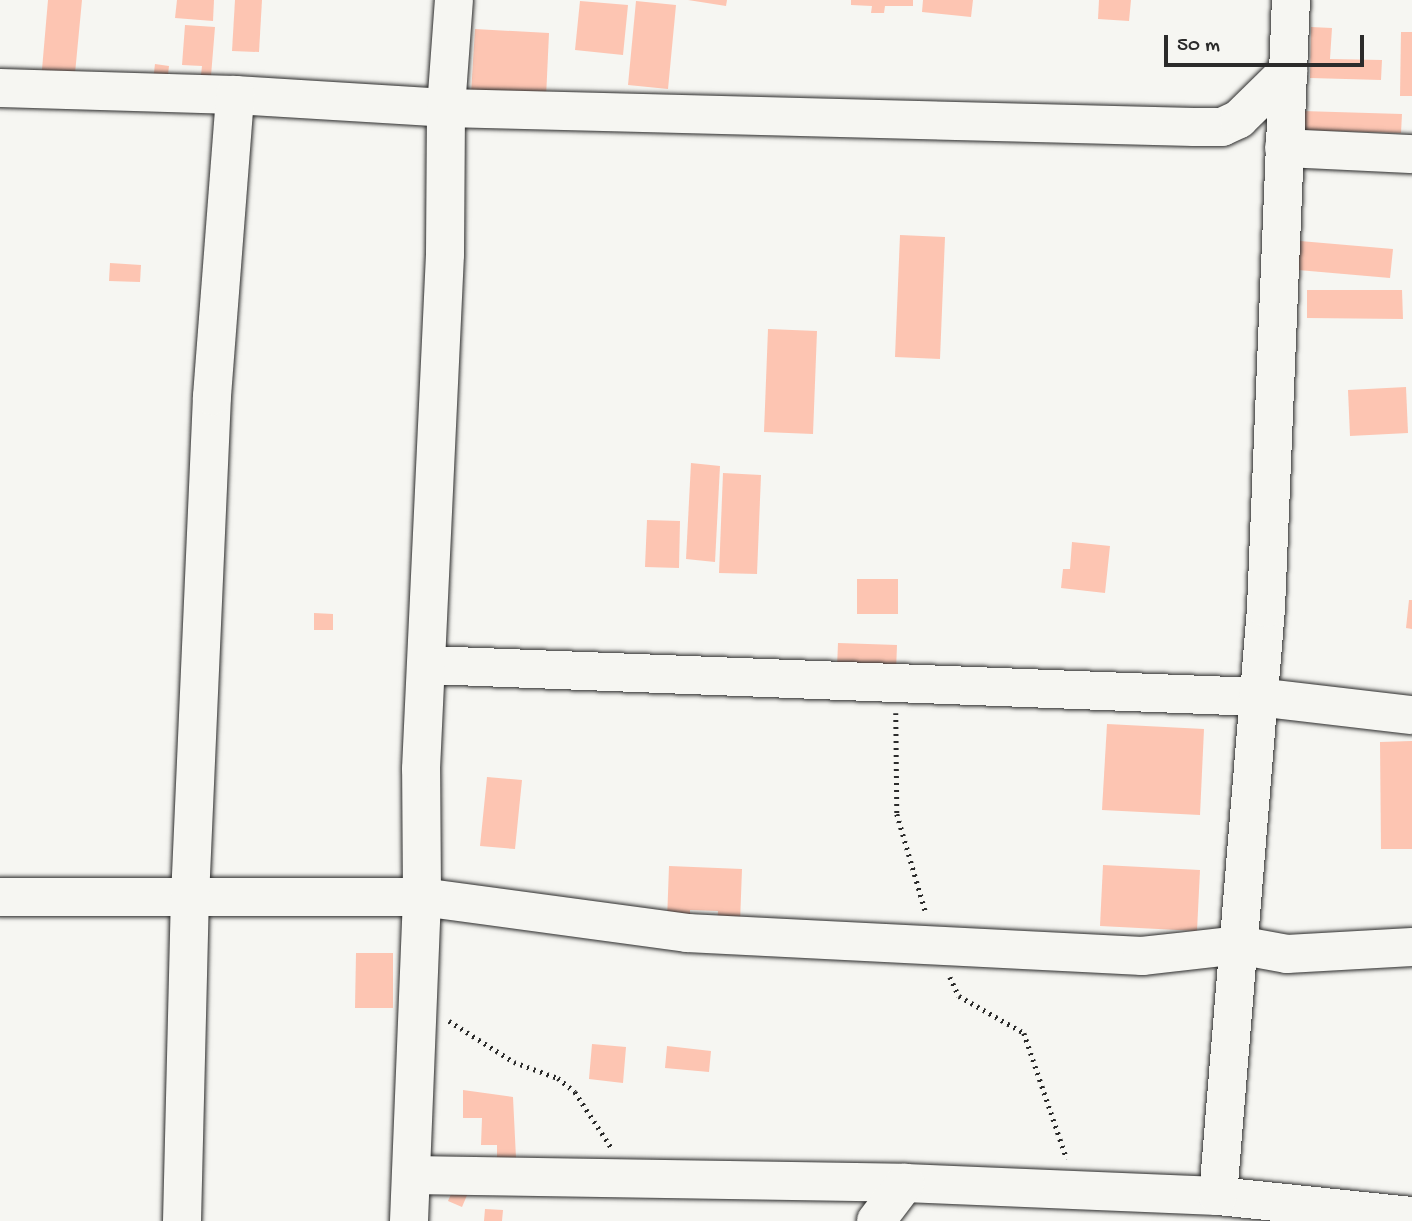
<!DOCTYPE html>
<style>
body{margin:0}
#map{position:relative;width:1412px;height:1221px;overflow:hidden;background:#f6f6f2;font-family:"Gochi Hand",sans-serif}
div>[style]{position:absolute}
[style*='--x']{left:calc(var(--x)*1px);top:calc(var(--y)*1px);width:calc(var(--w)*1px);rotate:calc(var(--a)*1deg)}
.building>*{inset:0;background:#fdc5b2}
.path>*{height:4.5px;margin-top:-2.25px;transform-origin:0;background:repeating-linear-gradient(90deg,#2b2b2b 0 2px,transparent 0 7px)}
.roads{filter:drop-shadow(0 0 2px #2b2b2b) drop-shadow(0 0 2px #2b2b2b)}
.minor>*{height:38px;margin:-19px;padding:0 19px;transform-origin:19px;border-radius:19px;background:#f6f6f2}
span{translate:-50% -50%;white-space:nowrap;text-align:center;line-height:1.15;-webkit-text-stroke:5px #f6f6f2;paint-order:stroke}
.scale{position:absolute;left:1164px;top:35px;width:200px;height:32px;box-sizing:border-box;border:4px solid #2b2b2b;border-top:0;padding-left:9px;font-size:21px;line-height:24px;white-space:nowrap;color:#2b2b2b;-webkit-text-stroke:5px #f6f6f2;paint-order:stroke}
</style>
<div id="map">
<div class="building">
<i style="clip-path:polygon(48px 0,82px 0,74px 84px,41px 81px)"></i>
<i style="clip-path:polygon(177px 0,214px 0,213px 21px,175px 18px)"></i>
<i style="clip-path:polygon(235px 0,262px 0,259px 52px,232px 51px)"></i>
<i style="clip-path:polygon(688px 0,727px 0,726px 6px)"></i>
<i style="clip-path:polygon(851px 0,913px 0,913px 6px,885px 6px,884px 13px,871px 13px,872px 6px,851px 5px)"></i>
<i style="clip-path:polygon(923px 0,973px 0,971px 17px,922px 12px)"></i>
<i style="clip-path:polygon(1099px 0,1131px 0,1129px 21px,1098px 19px)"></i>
<i style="clip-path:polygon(580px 1px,628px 5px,623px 55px,575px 50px)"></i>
<i style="clip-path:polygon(636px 1px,676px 5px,668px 89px,628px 85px)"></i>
<i style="clip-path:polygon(185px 25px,215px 27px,211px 76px,201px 75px,202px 66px,182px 65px)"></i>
<i style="clip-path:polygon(1311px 27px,1332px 28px,1330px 59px,1382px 60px,1381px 80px,1310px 78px)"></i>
<i style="clip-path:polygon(475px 29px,549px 33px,546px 98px,471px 94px)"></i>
<i style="clip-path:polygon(1401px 32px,1412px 32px,1412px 96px,1400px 96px)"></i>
<i style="clip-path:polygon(155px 64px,169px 66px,167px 83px,153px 81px)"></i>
<i style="clip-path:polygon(1302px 111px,1402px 114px,1401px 133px,1301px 130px)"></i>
<i style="clip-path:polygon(900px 235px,945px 237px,940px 359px,895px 357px)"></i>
<i style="clip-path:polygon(1300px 241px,1393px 249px,1390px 278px,1298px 270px)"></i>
<i style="clip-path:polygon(110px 263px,141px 265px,140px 282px,109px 281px)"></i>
<i style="clip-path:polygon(1307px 290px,1402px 290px,1403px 319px,1307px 318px)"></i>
<i style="clip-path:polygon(768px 329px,817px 331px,813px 434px,764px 432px)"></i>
<i style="clip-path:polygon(1406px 387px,1408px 433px,1350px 436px,1348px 390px)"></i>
<i style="clip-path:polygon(691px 463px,720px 466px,715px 562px,686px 559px)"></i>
<i style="clip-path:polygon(723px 473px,761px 475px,757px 574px,719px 573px)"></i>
<i style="clip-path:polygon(647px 520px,680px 521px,679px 568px,645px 567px)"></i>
<i style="clip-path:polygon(1072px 542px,1110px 546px,1105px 593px,1061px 588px,1063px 569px,1070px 569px)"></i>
<i style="clip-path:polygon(857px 579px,898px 579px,898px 614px,857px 614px)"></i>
<i style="clip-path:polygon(1409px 600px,1412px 600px,1412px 629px,1406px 628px)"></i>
<i style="clip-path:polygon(314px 613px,333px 614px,333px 630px,314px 630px)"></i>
<i style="clip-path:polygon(838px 643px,897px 645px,896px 671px,837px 668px)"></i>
<i style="clip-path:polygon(1107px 724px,1204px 729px,1200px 815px,1102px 810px)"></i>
<i style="clip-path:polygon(1412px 741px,1412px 849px,1381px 849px,1380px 742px)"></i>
<i style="clip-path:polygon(487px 777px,522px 780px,515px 849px,480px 846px)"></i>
<i style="clip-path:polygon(1103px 865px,1200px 870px,1197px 931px,1100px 926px)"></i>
<i style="clip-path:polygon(669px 866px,742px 869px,740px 923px,717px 923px,718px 911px,690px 910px,690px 922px,667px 921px)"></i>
<i style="clip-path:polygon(356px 953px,393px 953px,393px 1008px,355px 1008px)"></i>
<i style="clip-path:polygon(592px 1044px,626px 1047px,623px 1083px,589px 1079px)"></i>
<i style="clip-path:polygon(667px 1046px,711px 1051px,709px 1072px,665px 1068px)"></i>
<i style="clip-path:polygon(463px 1090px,513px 1097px,516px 1158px,497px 1158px,497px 1145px,481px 1145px,482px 1118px,463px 1118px)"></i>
<i style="clip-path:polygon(454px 1187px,468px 1193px,462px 1207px,448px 1201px)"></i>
<i style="clip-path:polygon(485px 1209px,503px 1210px,502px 1221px,484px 1221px)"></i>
</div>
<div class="path">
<i style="--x:896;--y:713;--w:101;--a:89.4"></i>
<i style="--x:897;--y:814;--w:103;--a:73.7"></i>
<i style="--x:950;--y:977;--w:21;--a:65"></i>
<i style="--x:959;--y:996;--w:75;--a:29.6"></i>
<i style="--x:1024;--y:1033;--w:133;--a:71.2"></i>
<i style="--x:449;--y:1021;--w:77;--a:32.2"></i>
<i style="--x:514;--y:1062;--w:47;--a:20"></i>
<i style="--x:558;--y:1078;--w:22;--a:39"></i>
<i style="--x:575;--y:1092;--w:66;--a:56.8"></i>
</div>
<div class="roads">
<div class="minor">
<i style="--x:0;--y:88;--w:235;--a:1.7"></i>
<i style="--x:235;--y:95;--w:211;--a:3.5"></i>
<i style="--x:446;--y:108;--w:748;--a:1.46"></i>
<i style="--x:1194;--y:127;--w:28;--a:0"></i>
<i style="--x:1222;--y:127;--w:19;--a:-25"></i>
<i style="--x:1239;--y:119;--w:69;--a:-44.4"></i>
<i style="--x:1284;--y:148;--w:128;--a:2.7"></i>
<i style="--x:429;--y:665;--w:830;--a:2.21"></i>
<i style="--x:1258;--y:697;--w:155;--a:6.7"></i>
<i style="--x:0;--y:897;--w:422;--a:0"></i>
<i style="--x:422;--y:897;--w:267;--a:7.7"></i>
<i style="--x:687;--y:933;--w:456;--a:2.9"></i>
<i style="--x:1142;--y:956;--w:97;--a:-6.5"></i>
<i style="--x:1238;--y:945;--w:50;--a:10.4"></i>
<i style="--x:1287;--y:954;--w:125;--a:-3.2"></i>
<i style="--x:411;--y:1175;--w:494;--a:0.9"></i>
<i style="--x:905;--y:1183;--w:313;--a:2.4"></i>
<i style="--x:1218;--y:1196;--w:195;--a:5.9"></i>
<i style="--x:1218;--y:1196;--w:590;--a:-85.33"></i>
<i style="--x:1266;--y:608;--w:609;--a:-87.65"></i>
<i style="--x:182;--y:1221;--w:323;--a:-88.6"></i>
<i style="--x:190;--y:898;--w:502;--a:-87.49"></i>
<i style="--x:212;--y:396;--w:302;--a:-85.6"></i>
<i style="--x:409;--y:1221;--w:324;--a:-87.7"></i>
<i style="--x:422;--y:897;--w:128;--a:-90.4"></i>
<i style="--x:421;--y:769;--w:516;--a:-87.33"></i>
<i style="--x:445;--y:254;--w:146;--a:-89.6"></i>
<i style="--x:446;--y:108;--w:108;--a:-85.8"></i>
<i style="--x:876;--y:1221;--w:48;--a:-52.7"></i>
</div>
</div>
<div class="scale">50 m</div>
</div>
